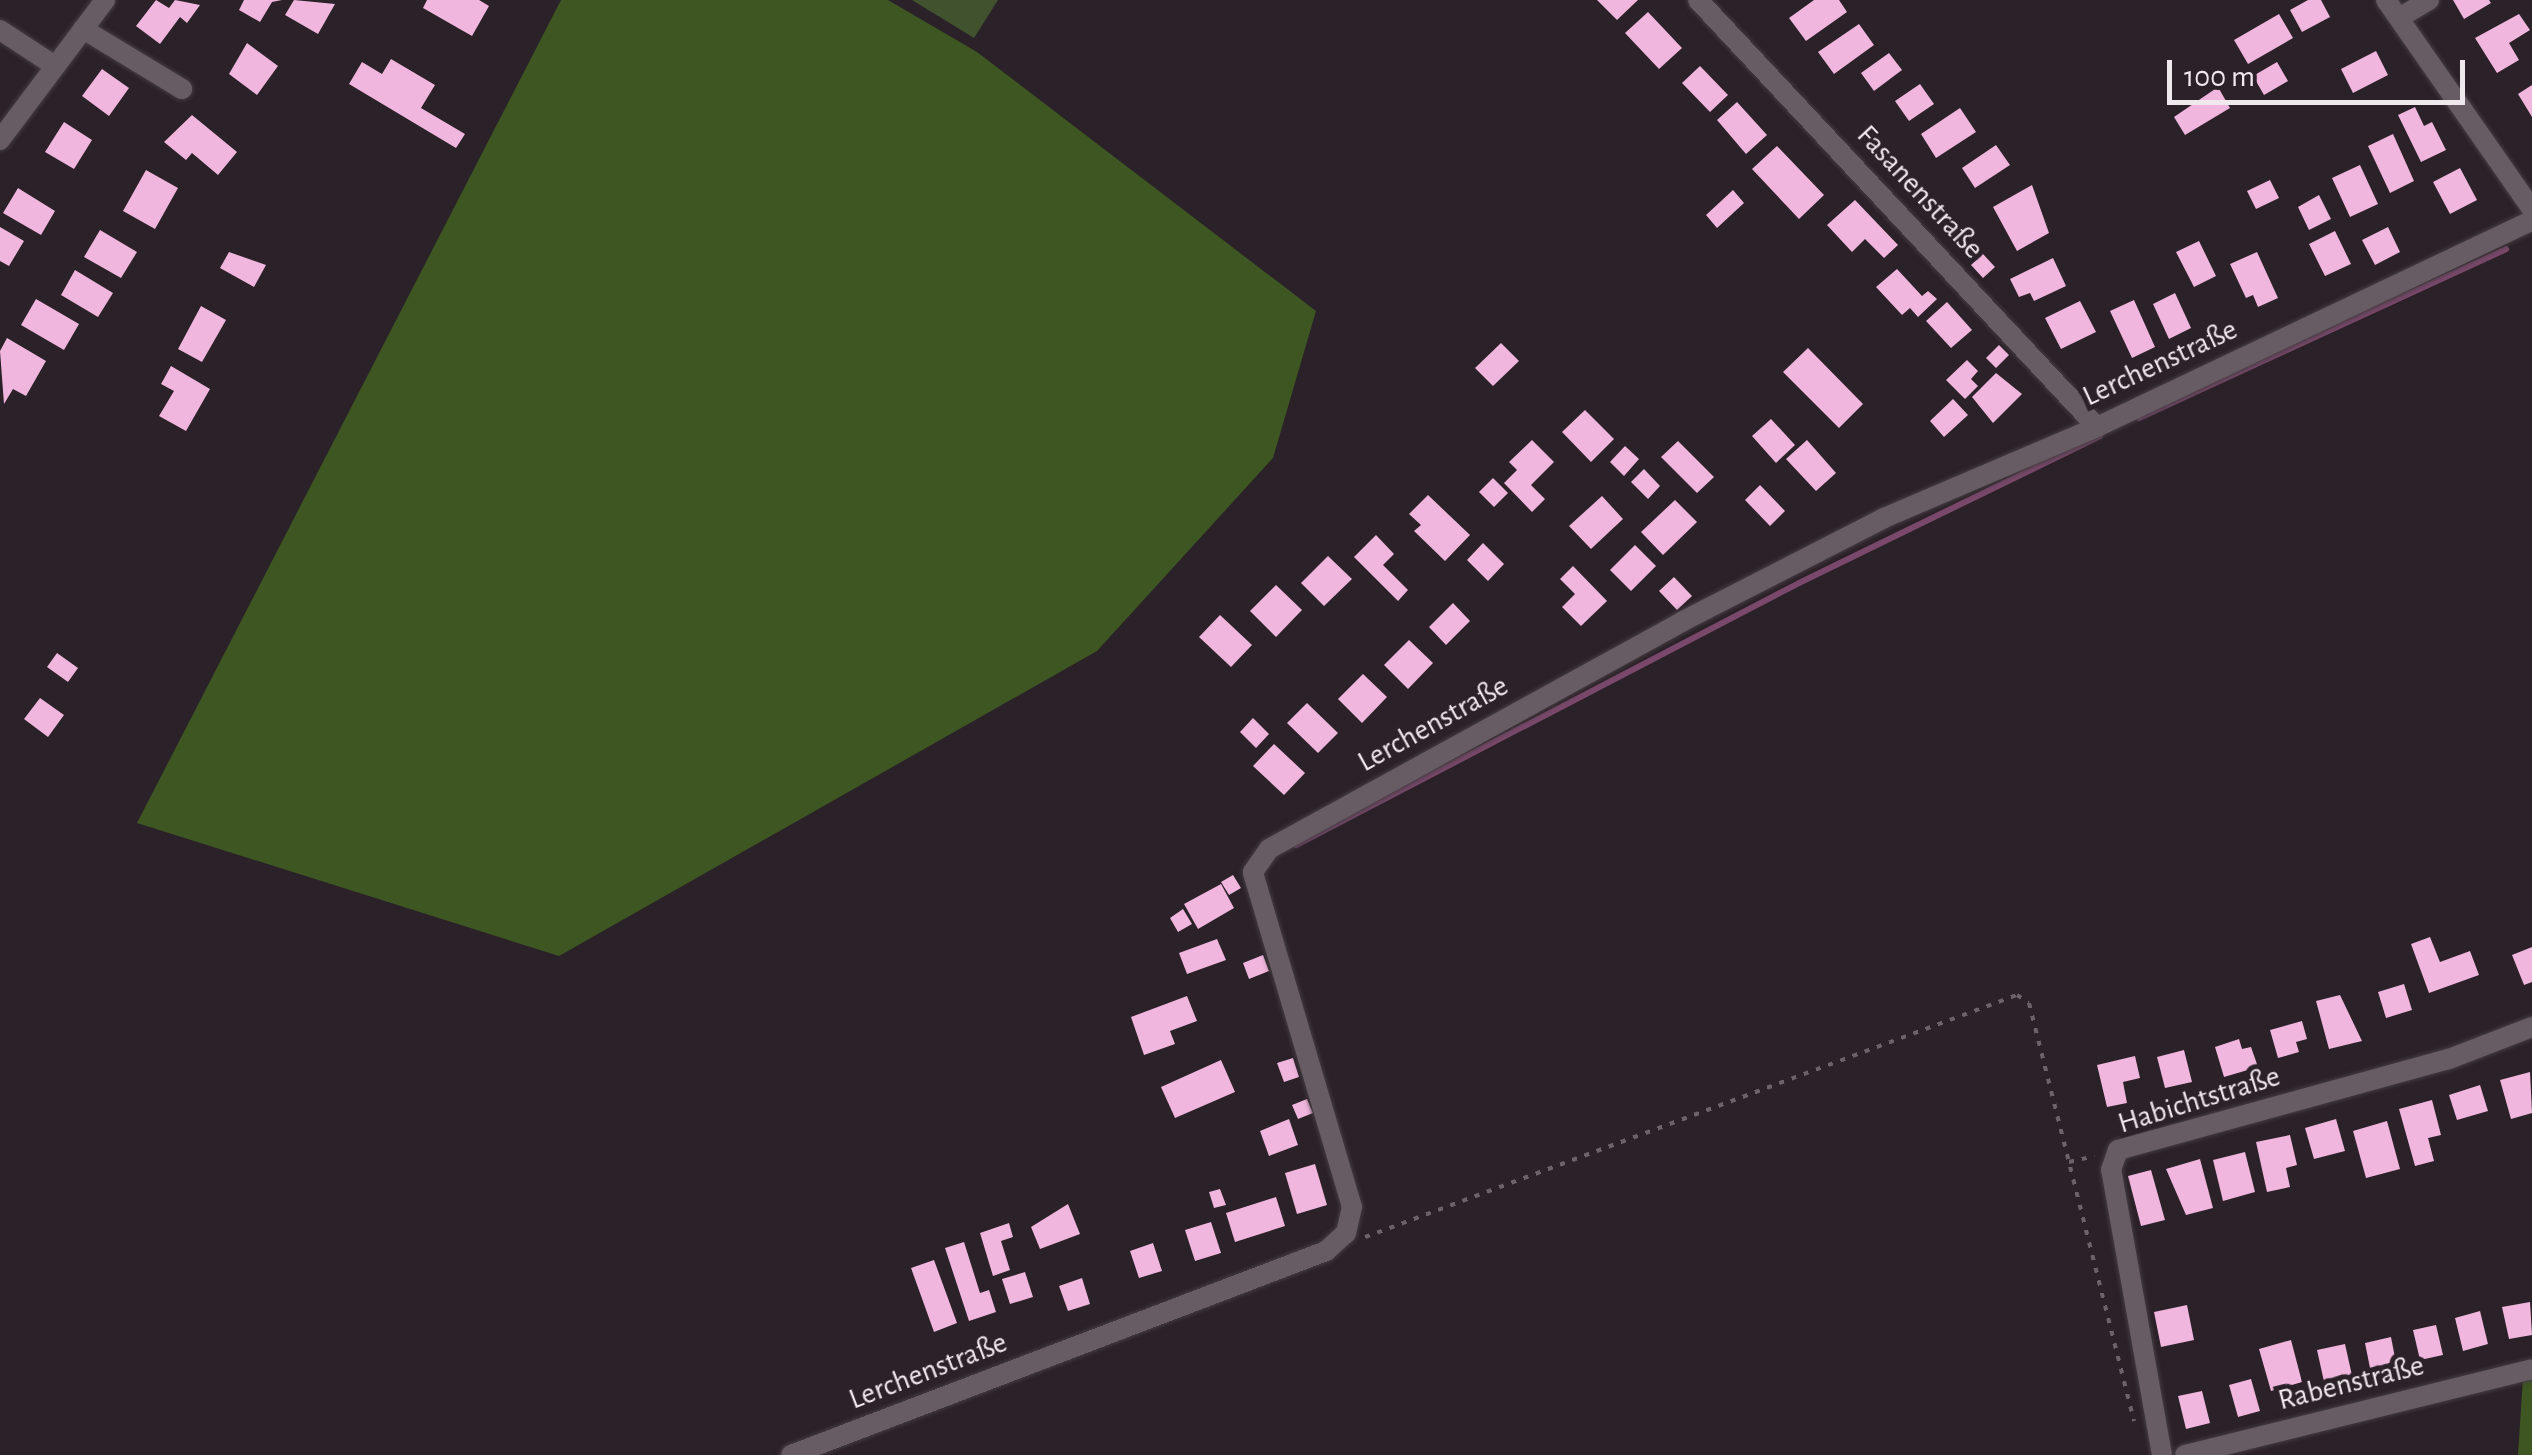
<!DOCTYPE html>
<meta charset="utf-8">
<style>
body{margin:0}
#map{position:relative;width:2532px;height:1455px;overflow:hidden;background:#2b2128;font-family:"Alegreya Sans",sans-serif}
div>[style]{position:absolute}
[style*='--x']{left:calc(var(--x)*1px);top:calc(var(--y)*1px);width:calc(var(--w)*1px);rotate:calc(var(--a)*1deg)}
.green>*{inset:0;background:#40532e}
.forest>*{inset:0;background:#3d5622}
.stream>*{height:6px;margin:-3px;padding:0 3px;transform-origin:3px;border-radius:3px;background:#79486a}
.building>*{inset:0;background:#f0b6dd}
.path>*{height:4px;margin-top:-2px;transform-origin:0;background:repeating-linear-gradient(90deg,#6c6369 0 5px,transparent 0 13px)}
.roads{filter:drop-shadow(0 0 2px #433c41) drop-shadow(0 0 2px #433c41)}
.minor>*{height:20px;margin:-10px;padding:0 10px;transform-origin:10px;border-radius:10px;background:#675c63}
span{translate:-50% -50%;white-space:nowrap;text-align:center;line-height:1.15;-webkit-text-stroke:10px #2b2128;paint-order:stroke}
.street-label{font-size:30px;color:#efe9ed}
.scale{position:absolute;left:2167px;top:60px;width:298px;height:45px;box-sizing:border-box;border:5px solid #efe9ed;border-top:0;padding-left:12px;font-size:30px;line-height:35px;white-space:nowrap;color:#efe9ed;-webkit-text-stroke:8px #2b2128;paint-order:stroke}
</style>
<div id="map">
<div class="green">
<i style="clip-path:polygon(912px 0,998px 0,974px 38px)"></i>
</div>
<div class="forest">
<i style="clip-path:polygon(561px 0,888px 0,977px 52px,1316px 311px,1273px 458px,1097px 651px,559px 956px,137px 823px)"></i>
<i style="clip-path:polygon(2532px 1375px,2532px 1455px,2518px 1455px,2523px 1377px)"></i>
</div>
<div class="stream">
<i style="--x:2139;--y:418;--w:404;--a:-24.7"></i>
<i style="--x:1296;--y:845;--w:567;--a:-27.51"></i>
<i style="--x:1799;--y:583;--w:335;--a:-26"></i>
</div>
<div class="building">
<i style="clip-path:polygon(156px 0,169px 8px,175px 0,200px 5px,187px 23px,180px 17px,160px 44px,136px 26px)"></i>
<i style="clip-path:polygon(244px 0,282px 0,272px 2px,260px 22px,239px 10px)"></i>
<i style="clip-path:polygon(294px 0,335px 4px,318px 34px,285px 15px)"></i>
<i style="clip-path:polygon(427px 0,479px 0,489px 6px,472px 36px,423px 8px)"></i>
<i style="clip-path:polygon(1597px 0,1638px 0,1617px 20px)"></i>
<i style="clip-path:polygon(1814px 0,1839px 0,1847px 12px,1806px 41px,1789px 18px)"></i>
<i style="clip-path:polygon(2308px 0,2321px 0,2330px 17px,2302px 32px,2290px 10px)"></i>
<i style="clip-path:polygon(2453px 0,2489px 0,2491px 3px,2464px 19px)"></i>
<i style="clip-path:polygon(1648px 12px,1682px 48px,1659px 69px,1625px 33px)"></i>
<i style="clip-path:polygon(2279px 14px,2293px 38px,2248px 64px,2234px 40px)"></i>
<i style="clip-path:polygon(2519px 14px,2530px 30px,2509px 43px,2519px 60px,2497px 73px,2475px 38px)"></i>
<i style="clip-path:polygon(1859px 24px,1874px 45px,1834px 74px,1818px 52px)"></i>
<i style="clip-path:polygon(247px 43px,278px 66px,257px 95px,229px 74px)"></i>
<i style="clip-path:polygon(2376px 51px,2388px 75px,2353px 93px,2341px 69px)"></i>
<i style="clip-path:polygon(1889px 53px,1902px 70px,1874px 91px,1861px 73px)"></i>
<i style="clip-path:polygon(391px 59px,435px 85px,421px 108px,465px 134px,456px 148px,349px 84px,362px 62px,382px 74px)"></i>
<i style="clip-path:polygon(2277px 62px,2288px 81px,2264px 95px,2253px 76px)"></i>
<i style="clip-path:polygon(1700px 66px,1728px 95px,1710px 112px,1682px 83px)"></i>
<i style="clip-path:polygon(102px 69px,129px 88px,109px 116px,82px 96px)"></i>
<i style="clip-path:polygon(1920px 84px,1934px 104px,1909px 121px,1895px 101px)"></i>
<i style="clip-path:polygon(2532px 85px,2532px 117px,2518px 94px)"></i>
<i style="clip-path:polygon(2218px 87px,2230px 108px,2185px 135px,2174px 117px)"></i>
<i style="clip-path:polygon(1737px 102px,1767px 135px,1746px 154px,1717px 120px)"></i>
<i style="clip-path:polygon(2415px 107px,2424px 126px,2432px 122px,2446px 150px,2421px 162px,2398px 115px)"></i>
<i style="clip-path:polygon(1960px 108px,1976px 132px,1936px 158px,1921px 134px)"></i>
<i style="clip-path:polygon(192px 115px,237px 152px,218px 175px,192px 153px,186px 160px,164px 142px)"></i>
<i style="clip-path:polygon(64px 122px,92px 140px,74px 169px,45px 152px)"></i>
<i style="clip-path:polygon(2393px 134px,2414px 181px,2390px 193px,2368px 146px)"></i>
<i style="clip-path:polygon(1996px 145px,2010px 165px,1975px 188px,1962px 168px)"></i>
<i style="clip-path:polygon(1777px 146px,1824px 195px,1799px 219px,1752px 169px)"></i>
<i style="clip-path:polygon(2360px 165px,2378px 204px,2350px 217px,2332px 178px)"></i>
<i style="clip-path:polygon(2460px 168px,2477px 200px,2450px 214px,2433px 182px)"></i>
<i style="clip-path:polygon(146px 170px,178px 188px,155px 229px,123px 211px)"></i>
<i style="clip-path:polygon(2270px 180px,2279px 198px,2256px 209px,2247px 191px)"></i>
<i style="clip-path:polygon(2032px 185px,2049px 233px,2017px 251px,1993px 207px)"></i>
<i style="clip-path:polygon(18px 188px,55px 211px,41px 235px,3px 213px)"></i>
<i style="clip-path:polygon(1733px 190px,1744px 203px,1717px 228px,1706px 215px)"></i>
<i style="clip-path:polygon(2319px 195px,2331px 219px,2309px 230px,2298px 207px)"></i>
<i style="clip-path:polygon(1855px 200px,1898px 245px,1884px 258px,1865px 239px,1852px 252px,1827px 225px)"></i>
<i style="clip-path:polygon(0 227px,24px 241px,9px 266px,0 261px)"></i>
<i style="clip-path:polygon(2388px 227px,2400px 252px,2375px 265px,2362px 240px)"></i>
<i style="clip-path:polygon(100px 230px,137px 252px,121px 278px,84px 257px)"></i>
<i style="clip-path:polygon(2335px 231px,2351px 264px,2325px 276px,2309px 244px)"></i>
<i style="clip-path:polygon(2199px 241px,2216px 276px,2194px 287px,2176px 252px)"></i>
<i style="clip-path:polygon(229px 252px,266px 265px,254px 287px,220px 268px)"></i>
<i style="clip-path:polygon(2257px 252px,2278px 298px,2258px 307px,2253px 295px,2246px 298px,2230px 264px)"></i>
<i style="clip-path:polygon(1983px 254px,1995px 267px,1983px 278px,1971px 265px)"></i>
<i style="clip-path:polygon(2053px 258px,2066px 286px,2034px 301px,2030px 293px,2019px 297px,2010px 279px)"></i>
<i style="clip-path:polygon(1897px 269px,1922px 296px,1928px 291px,1937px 299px,1918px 317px,1910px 308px,1902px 315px,1876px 287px)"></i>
<i style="clip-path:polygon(75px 270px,113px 293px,98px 317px,61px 295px)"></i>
<i style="clip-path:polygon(2175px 293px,2191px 328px,2169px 339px,2153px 304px)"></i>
<i style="clip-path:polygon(36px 299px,79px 324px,64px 350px,21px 325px)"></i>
<i style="clip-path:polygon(2134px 300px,2155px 347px,2132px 358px,2110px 311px)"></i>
<i style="clip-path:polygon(2080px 301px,2096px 332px,2061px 349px,2045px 318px)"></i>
<i style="clip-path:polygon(1947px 302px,1972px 330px,1951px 348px,1926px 321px)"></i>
<i style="clip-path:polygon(201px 306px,226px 320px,202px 362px,178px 349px)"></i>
<i style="clip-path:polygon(7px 338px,46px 361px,26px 396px,13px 389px,4px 404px,0 351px)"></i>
<i style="clip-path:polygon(1501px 343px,1519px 361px,1493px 386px,1475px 368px)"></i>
<i style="clip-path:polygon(1999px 345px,2009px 355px,1996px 368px,1986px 358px)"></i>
<i style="clip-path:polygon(1808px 348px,1863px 404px,1839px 428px,1783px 372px)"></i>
<i style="clip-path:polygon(1967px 360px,1978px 371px,1971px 379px,1978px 386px,1965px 399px,1946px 380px)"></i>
<i style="clip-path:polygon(171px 366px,210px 389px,186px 431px,159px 416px,174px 391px,161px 384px)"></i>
<i style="clip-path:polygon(1996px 373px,2022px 394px,1993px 423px,1972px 397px)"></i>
<i style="clip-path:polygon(1953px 399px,1968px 415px,1944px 437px,1930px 421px)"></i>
<i style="clip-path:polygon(1585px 410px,1614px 439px,1591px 462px,1562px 432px)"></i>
<i style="clip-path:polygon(1771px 419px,1795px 445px,1776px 463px,1752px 436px)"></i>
<i style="clip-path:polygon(1532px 440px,1554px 462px,1531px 485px,1545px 499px,1532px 512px,1504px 483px,1517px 470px,1509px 462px)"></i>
<i style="clip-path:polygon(1807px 440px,1836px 473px,1816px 491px,1786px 459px)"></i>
<i style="clip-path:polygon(1678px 441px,1714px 477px,1697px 493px,1661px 457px)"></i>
<i style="clip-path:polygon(1625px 446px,1639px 459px,1624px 476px,1610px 462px)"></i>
<i style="clip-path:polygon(1644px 469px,1660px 486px,1648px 499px,1631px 482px)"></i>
<i style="clip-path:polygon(1493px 478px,1508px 493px,1494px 507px,1479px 492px)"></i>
<i style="clip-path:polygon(1760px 485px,1785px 511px,1770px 526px,1745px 500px)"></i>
<i style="clip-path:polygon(1428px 495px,1470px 535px,1445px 561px,1414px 531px,1421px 525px,1409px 514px)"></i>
<i style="clip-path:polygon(1602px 496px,1623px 519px,1591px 549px,1569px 526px)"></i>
<i style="clip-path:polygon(1675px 500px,1697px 522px,1663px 555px,1641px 532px)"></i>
<i style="clip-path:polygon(1376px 535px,1394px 554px,1383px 565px,1408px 590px,1398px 601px,1354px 557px)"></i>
<i style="clip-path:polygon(1483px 543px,1504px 564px,1488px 581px,1467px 560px)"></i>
<i style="clip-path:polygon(1635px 545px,1656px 566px,1631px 591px,1610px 570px)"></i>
<i style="clip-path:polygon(1328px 556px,1352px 579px,1324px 606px,1301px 583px)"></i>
<i style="clip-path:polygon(1573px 566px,1607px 601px,1581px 626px,1562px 607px,1575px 594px,1560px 579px)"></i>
<i style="clip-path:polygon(1674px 577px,1692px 596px,1677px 610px,1659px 591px)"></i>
<i style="clip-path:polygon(1276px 585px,1302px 610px,1276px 637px,1250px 611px)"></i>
<i style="clip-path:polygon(1453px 603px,1470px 621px,1446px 645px,1429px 627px)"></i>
<i style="clip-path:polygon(1220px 615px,1252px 645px,1231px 667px,1199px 637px)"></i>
<i style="clip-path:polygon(1409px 640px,1433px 663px,1408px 689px,1384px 665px)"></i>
<i style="clip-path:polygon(57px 653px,78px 668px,68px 682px,47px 667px)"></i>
<i style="clip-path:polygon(1363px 674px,1387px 697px,1362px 723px,1338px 699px)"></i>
<i style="clip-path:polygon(40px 698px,64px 715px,48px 737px,24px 719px)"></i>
<i style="clip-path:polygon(1307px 703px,1338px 733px,1318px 753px,1287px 723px)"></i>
<i style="clip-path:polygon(1253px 718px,1269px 734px,1256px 748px,1240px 732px)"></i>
<i style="clip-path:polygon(1274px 744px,1305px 773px,1284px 795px,1253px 766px)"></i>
<i style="clip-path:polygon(1233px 875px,1241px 888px,1229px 895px,1221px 882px)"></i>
<i style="clip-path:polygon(1221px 884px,1234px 908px,1198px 929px,1184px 904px)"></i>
<i style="clip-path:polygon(1183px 909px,1192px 924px,1178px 932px,1170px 918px)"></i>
<i style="clip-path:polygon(2430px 937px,2440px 962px,2470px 951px,2479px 975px,2429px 993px,2411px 944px)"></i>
<i style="clip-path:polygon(1217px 939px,1226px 960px,1187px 974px,1179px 953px)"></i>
<i style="clip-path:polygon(2532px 947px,2532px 982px,2524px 985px,2512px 955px)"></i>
<i style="clip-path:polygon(1263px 955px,1269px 971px,1249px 979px,1243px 963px)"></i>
<i style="clip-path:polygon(2404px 984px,2412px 1010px,2386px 1018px,2378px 992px)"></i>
<i style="clip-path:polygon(2340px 995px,2362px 1041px,2329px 1049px,2316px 1001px)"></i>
<i style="clip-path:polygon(1187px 996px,1197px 1021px,1170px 1031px,1175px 1044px,1144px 1055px,1131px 1017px)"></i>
<i style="clip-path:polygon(2302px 1021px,2307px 1039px,2296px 1042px,2299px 1052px,2278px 1058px,2270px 1030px)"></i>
<i style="clip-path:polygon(2239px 1039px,2242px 1049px,2251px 1047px,2258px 1067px,2224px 1077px,2215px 1047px)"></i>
<i style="clip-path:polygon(2184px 1050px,2192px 1082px,2165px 1088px,2157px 1057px)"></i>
<i style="clip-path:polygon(2135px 1056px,2140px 1078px,2123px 1082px,2127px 1103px,2107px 1107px,2097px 1065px)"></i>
<i style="clip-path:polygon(1293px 1058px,1299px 1077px,1284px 1082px,1277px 1063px)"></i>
<i style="clip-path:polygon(1221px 1060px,1235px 1092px,1175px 1118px,1161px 1087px)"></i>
<i style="clip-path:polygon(2530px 1072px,2532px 1113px,2511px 1119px,2500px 1080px)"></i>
<i style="clip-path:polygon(2480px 1085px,2488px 1111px,2457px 1120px,2449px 1095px)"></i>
<i style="clip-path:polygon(1307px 1099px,1313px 1113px,1298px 1119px,1292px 1105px)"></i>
<i style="clip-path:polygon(2432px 1100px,2441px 1135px,2428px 1138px,2434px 1161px,2415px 1166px,2399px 1109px)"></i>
<i style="clip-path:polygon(1289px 1119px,1298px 1145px,1269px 1156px,1260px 1131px)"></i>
<i style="clip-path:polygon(2336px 1119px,2345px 1151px,2314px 1159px,2305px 1128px)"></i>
<i style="clip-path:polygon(2387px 1121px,2400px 1169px,2366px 1178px,2353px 1131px)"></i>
<i style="clip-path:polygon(2290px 1135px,2297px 1165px,2286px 1168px,2290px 1187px,2267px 1192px,2256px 1142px)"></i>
<i style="clip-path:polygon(2245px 1152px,2255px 1192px,2223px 1201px,2213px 1160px)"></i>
<i style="clip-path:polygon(2200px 1159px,2213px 1208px,2186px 1215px,2166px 1169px)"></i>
<i style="clip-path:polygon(1315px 1164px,1327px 1205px,1297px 1214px,1285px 1173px)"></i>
<i style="clip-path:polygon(2151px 1170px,2165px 1220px,2141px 1226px,2128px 1176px)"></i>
<i style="clip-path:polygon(1220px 1189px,1226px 1205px,1214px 1208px,1209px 1192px)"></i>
<i style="clip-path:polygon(1276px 1197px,1285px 1226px,1235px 1242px,1226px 1213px)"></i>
<i style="clip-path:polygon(1068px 1204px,1080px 1234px,1040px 1249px,1031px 1227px)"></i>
<i style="clip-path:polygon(1211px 1222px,1221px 1253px,1195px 1261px,1185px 1230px)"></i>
<i style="clip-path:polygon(1009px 1223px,1013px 1237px,1001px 1241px,1010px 1270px,993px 1276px,980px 1233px)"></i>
<i style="clip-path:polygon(964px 1242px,980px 1293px,989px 1290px,996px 1312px,969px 1321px,945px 1248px)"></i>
<i style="clip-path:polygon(1153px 1243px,1162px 1271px,1139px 1278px,1130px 1251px)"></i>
<i style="clip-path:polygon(934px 1260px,957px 1323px,934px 1332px,911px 1268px)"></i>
<i style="clip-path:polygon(1025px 1272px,1033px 1297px,1010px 1304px,1002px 1279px)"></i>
<i style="clip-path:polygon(1082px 1278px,1090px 1304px,1068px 1311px,1059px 1286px)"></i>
<i style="clip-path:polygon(2530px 1302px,2532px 1335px,2509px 1339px,2502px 1307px)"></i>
<i style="clip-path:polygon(2187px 1305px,2194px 1340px,2161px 1347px,2154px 1312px)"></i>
<i style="clip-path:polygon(2480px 1311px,2488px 1344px,2463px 1351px,2455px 1318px)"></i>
<i style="clip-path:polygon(2436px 1325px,2443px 1355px,2420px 1360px,2413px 1330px)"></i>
<i style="clip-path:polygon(2391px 1337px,2397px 1368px,2371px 1373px,2365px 1343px)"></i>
<i style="clip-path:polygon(2291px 1340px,2302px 1382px,2271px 1391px,2259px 1349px)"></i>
<i style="clip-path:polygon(2345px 1344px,2353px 1380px,2325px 1386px,2317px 1350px)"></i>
<i style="clip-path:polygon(2251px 1379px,2260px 1411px,2238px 1417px,2229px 1385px)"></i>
<i style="clip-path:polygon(2202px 1391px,2210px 1423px,2186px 1429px,2178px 1396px)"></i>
</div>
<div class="path">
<i style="--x:2069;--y:1162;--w:26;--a:-13"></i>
<i style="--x:1365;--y:1237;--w:695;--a:-20.36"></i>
<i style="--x:2017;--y:995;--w:14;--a:34"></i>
<i style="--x:2029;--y:1003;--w:431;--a:75.9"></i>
</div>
<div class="roads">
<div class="minor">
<i style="--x:1698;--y:0;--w:584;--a:46.94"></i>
<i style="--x:2386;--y:0;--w:255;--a:55.1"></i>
<i style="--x:2399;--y:18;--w:35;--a:-31"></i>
<i style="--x:83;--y:29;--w:116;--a:31.2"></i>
<i style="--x:0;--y:30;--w:66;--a:33.2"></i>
<i style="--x:0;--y:140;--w:175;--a:-53.1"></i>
<i style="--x:791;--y:1455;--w:573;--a:-20.87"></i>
<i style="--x:1326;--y:1251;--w:27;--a:-42"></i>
<i style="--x:1346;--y:1233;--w:27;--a:-77"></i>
<i style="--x:1352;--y:1207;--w:349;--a:-106.5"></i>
<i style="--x:1253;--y:872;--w:28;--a:-55"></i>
<i style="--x:1269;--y:849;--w:473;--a:-28.8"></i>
<i style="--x:1683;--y:621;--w:226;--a:-27.1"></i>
<i style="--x:1884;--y:518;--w:232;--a:-23.1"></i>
<i style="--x:2097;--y:427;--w:482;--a:-25.4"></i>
<i style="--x:2162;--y:1455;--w:290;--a:-100.1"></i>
<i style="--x:2111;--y:1170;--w:21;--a:-71"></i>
<i style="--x:2118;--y:1150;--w:343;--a:-15.4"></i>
<i style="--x:2449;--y:1059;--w:89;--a:-21.1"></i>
<i style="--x:2185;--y:1455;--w:357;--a:-13.9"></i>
</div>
</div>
<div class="street-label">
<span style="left:1920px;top:192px;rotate:47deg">Fasanenstraße</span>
<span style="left:2160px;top:363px;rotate:-25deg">Lerchenstraße</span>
<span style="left:1433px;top:724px;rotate:-29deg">Lerchenstraße</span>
<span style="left:2199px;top:1100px;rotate:-17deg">Habichtstraße</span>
<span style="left:928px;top:1371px;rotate:-21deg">Lerchenstraße</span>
<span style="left:2351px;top:1383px;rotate:-14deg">Rabenstraße</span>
</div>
<div class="scale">100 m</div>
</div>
